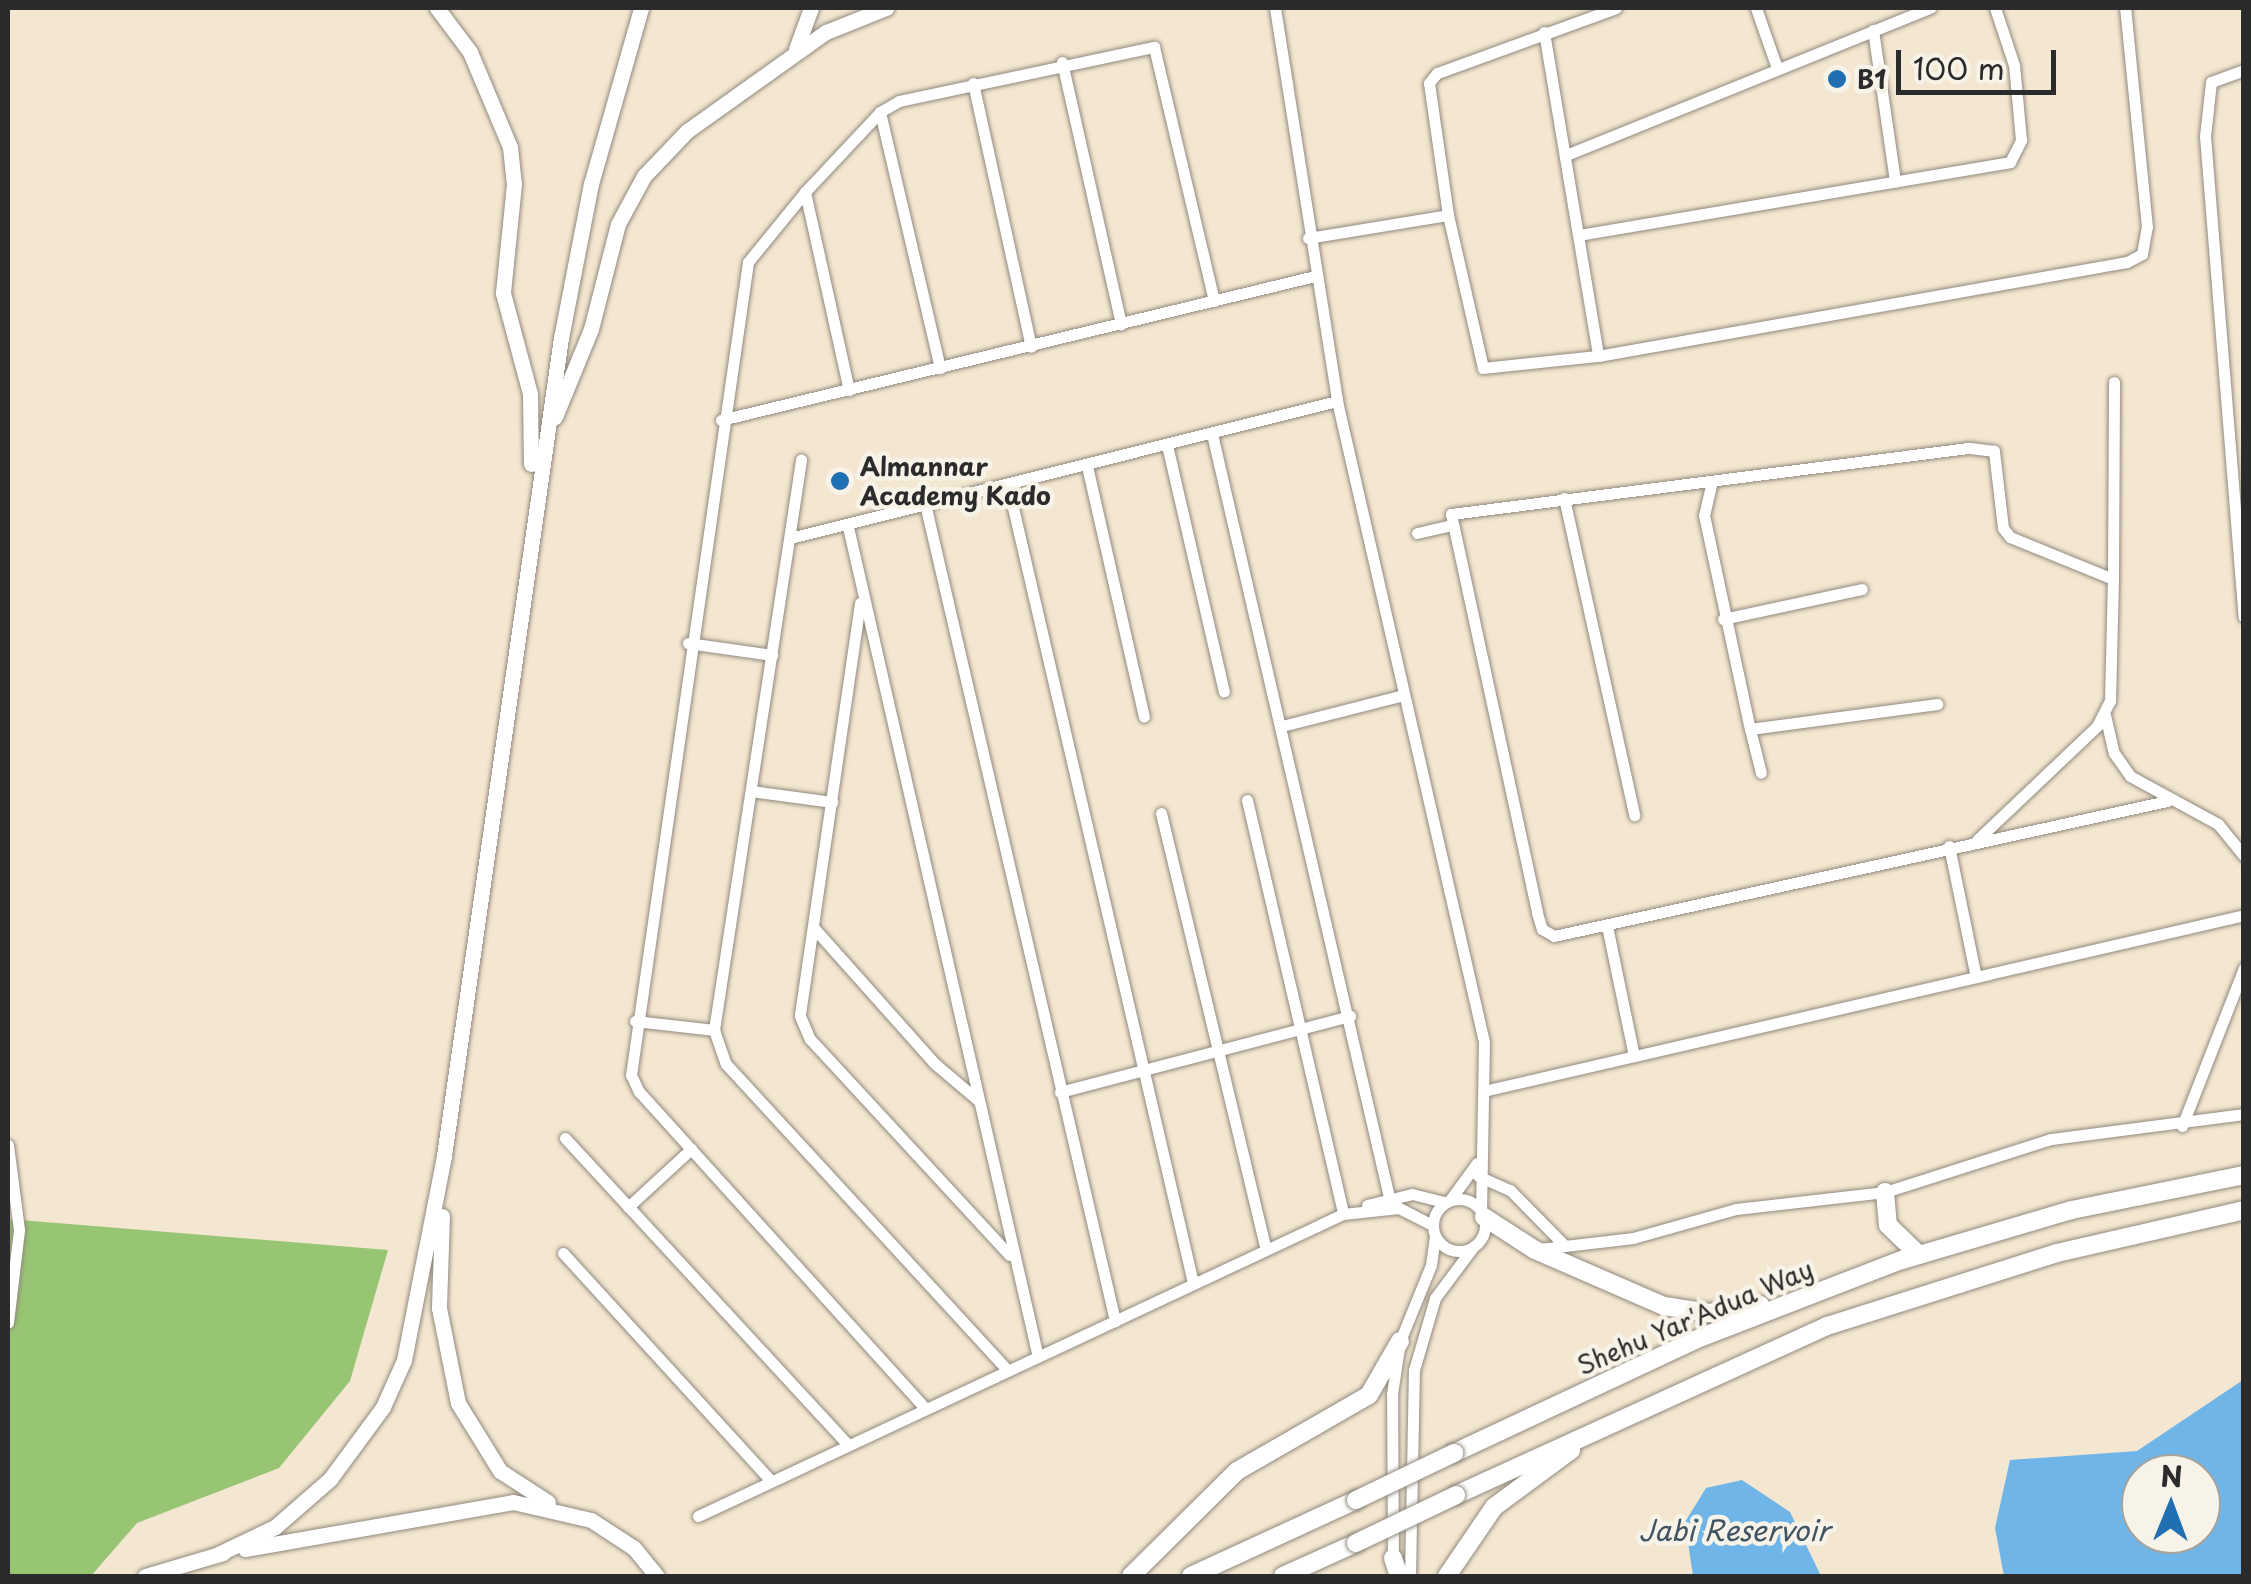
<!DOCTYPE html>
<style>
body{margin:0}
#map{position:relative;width:2251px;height:1584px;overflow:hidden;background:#f4e7d1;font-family:"Playpen Sans",sans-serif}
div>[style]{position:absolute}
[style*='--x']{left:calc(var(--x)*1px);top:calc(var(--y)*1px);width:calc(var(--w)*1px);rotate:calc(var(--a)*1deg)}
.green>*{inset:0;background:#98c574}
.water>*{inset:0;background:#70b5e7}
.roads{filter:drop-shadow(0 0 2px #90897e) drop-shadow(0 0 2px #90897e)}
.minor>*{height:11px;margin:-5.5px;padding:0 5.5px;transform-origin:5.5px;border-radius:5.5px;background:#fff}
.minor>.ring{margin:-5.5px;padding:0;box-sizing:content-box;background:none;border:11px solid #fff;border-radius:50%}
.major>*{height:15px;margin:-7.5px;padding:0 7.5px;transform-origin:7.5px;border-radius:7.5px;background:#fff}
.highway>*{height:18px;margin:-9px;padding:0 9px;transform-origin:9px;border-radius:9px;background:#fff}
.bridges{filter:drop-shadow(0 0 2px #90897e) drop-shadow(0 0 2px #90897e)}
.highway-bridge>*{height:18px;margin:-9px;padding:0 9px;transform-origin:9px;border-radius:9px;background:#fff}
.dots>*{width:28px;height:28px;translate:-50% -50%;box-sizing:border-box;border:5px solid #f7f3e8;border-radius:50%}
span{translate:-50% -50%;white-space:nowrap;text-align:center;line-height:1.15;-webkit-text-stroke:9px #f7f3e8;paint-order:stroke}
.poi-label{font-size:25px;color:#2b2b2b;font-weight:700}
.left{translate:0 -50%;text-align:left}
.street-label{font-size:25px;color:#2b2b2b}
.water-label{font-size:28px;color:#405463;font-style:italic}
.frame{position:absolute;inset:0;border:10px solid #2b2b2b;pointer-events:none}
.north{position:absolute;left:2121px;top:1454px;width:100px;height:100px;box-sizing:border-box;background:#f7f3e8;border:2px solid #a5a39c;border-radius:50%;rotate:1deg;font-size:28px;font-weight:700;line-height:40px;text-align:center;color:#2b2b2b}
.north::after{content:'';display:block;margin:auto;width:35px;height:45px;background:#1f6fb2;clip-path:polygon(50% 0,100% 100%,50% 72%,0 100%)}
.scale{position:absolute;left:1896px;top:50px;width:160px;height:45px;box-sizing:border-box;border:5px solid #2b2b2b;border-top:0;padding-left:12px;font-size:30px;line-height:35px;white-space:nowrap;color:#2b2b2b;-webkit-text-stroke:8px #f7f3e8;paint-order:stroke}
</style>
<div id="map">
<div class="green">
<i style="clip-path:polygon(8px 1219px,388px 1250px,350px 1381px,279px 1468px,137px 1523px,91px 1576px,8px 1576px)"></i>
</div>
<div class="water">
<i style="clip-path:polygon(evenodd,2243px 1380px,2243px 1576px,2004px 1576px,1995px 1528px,2010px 1460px,2137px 1451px,2243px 1380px,2141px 1474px,2201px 1474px,2201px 1534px,2141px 1534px,2141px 1474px)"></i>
<i style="clip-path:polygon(1742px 1480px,1790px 1512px,1821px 1576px,1693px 1576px,1685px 1522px,1706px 1488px)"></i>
</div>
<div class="roads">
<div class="minor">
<i style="--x:1275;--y:8;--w:398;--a:81"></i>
<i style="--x:1337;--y:401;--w:658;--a:77.08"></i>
<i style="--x:1484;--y:1042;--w:170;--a:91"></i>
<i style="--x:1616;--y:8;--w:190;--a:160"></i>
<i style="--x:1437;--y:73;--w:13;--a:129"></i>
<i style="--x:1429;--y:83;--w:133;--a:81.8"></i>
<i style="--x:1448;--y:215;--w:157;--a:77.1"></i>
<i style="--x:1483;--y:368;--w:116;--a:-6"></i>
<i style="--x:1598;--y:356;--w:537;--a:-10.08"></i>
<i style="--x:2127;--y:262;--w:17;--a:-28"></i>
<i style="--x:2142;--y:254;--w:27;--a:-80"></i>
<i style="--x:2147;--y:227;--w:220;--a:-95.7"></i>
<i style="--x:1756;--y:8;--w:64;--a:70.7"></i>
<i style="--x:1873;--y:30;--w:153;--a:81.7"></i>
<i style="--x:1544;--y:32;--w:328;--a:80.5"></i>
<i style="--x:1062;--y:62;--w:269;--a:77.3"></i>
<i style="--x:2244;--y:70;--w:35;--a:160"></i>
<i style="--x:2211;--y:82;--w:54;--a:96.3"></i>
<i style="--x:2205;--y:136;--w:482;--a:85.4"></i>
<i style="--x:973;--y:83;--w:270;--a:77.6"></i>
<i style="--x:880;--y:112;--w:263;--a:76.8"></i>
<i style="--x:1566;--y:155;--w:393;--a:-22"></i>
<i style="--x:805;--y:192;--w:203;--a:77.5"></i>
<i style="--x:1579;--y:235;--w:437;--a:-9.6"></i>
<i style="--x:2010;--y:162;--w:25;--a:-63"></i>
<i style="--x:2021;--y:140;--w:75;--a:-95.3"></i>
<i style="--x:2014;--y:65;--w:60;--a:-108.4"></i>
<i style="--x:1308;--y:238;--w:142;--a:-9.3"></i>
<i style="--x:721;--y:420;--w:611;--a:-13.63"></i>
<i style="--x:1212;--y:434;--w:783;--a:76.94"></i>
<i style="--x:1167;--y:445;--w:253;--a:77"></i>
<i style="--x:1087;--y:466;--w:257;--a:77.2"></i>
<i style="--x:1712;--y:481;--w:35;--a:103"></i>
<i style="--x:1704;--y:515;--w:219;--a:77.9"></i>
<i style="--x:1750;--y:729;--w:189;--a:-7.6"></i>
<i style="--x:1008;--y:486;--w:818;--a:76.93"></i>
<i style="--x:1564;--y:498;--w:325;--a:77.5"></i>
<i style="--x:926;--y:508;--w:835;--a:76.91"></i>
<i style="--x:848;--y:527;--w:851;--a:77.11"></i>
<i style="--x:1417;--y:533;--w:35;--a:-13"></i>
<i style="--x:790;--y:538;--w:564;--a:-14.06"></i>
<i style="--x:2113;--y:579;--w:197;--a:-89.7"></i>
<i style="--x:860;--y:603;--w:417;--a:98.3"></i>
<i style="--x:800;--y:1016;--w:25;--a:67"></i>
<i style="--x:810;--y:1039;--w:294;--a:47.3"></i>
<i style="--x:1723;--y:619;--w:142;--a:-12.2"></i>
<i style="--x:688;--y:643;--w:85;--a:8.1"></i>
<i style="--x:2105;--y:715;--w:39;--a:77"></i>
<i style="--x:2114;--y:753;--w:28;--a:55"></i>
<i style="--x:2130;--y:776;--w:100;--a:28.6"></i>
<i style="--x:2218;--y:824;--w:41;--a:50.9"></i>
<i style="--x:1282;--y:726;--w:126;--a:-14.3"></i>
<i style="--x:1750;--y:729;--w:45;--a:76"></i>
<i style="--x:751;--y:791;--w:82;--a:7.7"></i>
<i style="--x:1247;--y:800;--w:425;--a:76.9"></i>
<i style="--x:1161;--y:813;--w:448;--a:76.5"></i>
<i style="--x:1977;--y:840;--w:166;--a:-43.5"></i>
<i style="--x:2097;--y:726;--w:28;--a:-63"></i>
<i style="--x:2110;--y:701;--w:122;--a:-88.6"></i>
<i style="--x:2113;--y:579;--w:111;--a:-157.8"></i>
<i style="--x:2010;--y:537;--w:11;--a:-128"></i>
<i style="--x:2003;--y:528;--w:78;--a:-96.7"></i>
<i style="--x:1994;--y:451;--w:26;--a:-173"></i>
<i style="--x:1968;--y:448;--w:521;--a:172.72"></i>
<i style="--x:1451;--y:514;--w:408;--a:77.8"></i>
<i style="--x:1537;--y:913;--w:17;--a:73"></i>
<i style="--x:1542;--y:929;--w:14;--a:30"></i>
<i style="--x:1554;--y:936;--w:628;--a:-12.42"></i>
<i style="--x:1949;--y:846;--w:134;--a:78.4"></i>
<i style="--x:1607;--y:926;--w:133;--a:78.3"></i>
<i style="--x:813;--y:927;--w:182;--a:48.3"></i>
<i style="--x:934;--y:1063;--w:59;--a:40.2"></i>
<i style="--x:635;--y:1021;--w:80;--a:6.5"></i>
<i style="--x:714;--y:1030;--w:36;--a:71"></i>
<i style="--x:726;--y:1064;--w:415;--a:47.4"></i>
<i style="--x:714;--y:1030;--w:577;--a:-81.32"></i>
<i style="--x:1488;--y:1090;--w:776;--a:-13.03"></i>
<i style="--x:1060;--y:1092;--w:300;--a:-14.7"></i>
<i style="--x:2182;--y:1126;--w:170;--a:-68.6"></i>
<i style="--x:565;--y:1138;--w:418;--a:47.3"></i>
<i style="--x:8;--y:1145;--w:86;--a:82.6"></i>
<i style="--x:19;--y:1230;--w:93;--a:96.8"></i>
<i style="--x:1478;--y:1176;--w:35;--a:24"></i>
<i style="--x:1510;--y:1190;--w:77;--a:45.5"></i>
<i class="ring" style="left:1433px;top:1199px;width:41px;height:41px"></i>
<i style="--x:1450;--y:1200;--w:46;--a:-53.9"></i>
<i style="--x:1367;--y:1205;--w:46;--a:-13.7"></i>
<i style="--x:1412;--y:1194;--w:34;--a:14"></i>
<i style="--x:628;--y:1207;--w:86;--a:-42.6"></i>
<i style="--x:1539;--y:1249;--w:95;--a:-6.7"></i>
<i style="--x:1633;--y:1238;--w:107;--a:-15.7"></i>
<i style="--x:1736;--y:1209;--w:150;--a:-6.5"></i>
<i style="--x:1885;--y:1192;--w:174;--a:-17.7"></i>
<i style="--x:2051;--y:1139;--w:195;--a:-7.4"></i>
<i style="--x:563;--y:1253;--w:309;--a:47.6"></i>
<i style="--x:924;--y:1407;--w:425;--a:-132.1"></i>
<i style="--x:639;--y:1092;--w:19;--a:-115"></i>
<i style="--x:631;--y:1075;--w:821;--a:-81.81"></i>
<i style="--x:748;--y:262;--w:90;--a:-50.8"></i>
<i style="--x:805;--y:192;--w:110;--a:-46.8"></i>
<i style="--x:880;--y:112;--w:22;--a:-30"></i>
<i style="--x:899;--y:101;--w:261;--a:-12"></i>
<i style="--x:1154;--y:47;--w:261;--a:76.7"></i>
<i style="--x:698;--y:1516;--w:712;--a:-25.09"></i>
<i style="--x:1343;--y:1214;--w:56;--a:-6.1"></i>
<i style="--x:1399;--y:1208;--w:37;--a:27"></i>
<i style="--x:1393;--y:1565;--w:171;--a:-90.3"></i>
<i style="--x:1392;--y:1394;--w:54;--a:-81.4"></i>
<i style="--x:1400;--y:1341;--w:82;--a:-67.8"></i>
<i style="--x:1431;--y:1265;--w:28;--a:-82"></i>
<i style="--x:1410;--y:1576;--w:206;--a:-88.9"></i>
<i style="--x:1414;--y:1370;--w:75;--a:-73.7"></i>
<i style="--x:1435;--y:1298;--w:64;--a:-53.3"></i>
</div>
<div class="major">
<i style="--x:437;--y:8;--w:55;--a:53.1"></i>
<i style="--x:470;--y:52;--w:103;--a:67.2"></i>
<i style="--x:510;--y:147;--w:37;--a:84"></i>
<i style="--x:514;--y:184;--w:110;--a:95.8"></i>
<i style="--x:503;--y:293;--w:105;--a:75"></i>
<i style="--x:530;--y:394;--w:70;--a:89.2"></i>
<i style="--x:796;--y:49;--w:44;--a:-69.9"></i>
<i style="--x:555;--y:417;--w:95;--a:-67.8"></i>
<i style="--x:591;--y:329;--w:108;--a:-75.6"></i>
<i style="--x:618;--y:224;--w:55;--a:-61.6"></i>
<i style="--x:644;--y:176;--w:62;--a:-46.3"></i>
<i style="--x:687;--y:131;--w:171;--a:-35.5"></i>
<i style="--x:826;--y:32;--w:65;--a:-21.8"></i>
<i style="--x:442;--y:1216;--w:92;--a:91.9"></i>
<i style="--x:439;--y:1308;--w:97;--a:78.7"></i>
<i style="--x:458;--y:1403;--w:80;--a:58.3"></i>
<i style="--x:500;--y:1471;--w:57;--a:32.9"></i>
<i style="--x:245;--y:1549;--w:272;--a:-9.9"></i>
<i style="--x:513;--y:1502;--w:80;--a:13"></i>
<i style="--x:591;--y:1520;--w:51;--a:33.1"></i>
<i style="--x:634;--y:1548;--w:36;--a:51"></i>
<i style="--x:216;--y:1555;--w:65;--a:-25.4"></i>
<i style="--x:275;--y:1527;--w:73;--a:-41.1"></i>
<i style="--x:330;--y:1479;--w:89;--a:-53.6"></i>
<i style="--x:383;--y:1407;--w:51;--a:-65.9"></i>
<i style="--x:404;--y:1360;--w:208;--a:-78.9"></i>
<i style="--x:444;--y:1156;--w:826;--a:-81.86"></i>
<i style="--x:561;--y:338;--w:157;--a:-79"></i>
<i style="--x:591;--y:184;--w:183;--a:-74.1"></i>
<i style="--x:145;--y:1576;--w:81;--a:-16.4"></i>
</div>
<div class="highway">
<i style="--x:1885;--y:1192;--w:33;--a:85"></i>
<i style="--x:1888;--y:1225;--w:43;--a:44.1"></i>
<i style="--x:1484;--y:1217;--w:61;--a:32.9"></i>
<i style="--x:1535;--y:1250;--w:141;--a:23.5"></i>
<i style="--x:1664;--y:1306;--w:47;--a:8.7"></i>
<i style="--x:1710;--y:1313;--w:51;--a:-9.1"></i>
<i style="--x:1454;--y:1453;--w:274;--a:-25.1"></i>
<i style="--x:1702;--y:1337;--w:214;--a:-21.1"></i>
<i style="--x:1902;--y:1260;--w:177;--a:-16.4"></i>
<i style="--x:2072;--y:1210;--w:176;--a:-11.5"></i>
<i style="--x:1456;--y:1495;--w:408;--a:-24.5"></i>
<i style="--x:1827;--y:1326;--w:241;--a:-17.6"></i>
<i style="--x:2057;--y:1253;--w:192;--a:-12.9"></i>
<i style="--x:1393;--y:1558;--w:19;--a:72"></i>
<i style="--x:1131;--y:1576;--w:149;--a:-44.7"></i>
<i style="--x:1237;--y:1471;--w:152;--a:-29.9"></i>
<i style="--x:1369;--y:1395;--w:62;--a:-60.1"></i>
<i style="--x:1191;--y:1576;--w:182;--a:-24.7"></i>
<i style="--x:1283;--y:1576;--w:80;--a:-24.3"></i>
<i style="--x:1447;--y:1576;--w:83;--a:-55.7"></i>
<i style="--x:1494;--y:1507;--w:96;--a:-36.5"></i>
</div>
</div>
<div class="bridges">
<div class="highway-bridge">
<i style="--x:1356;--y:1500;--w:109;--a:-25.6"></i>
<i style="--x:1356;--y:1543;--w:111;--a:-25.6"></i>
</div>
</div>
<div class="dots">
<i style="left:1837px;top:79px;background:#1f6fb2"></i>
<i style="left:840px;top:481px;background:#1f6fb2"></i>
</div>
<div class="poi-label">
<span class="left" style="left:1857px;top:79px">B1</span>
<span class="left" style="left:860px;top:481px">Almannar<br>Academy Kado</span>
</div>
<div class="street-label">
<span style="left:1695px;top:1317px;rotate:-23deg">Shehu Yar'Adua Way</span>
</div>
<div class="water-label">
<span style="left:1734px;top:1530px">Jabi Reservoir</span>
</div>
<div class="frame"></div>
<div class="north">N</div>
<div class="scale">100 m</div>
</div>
